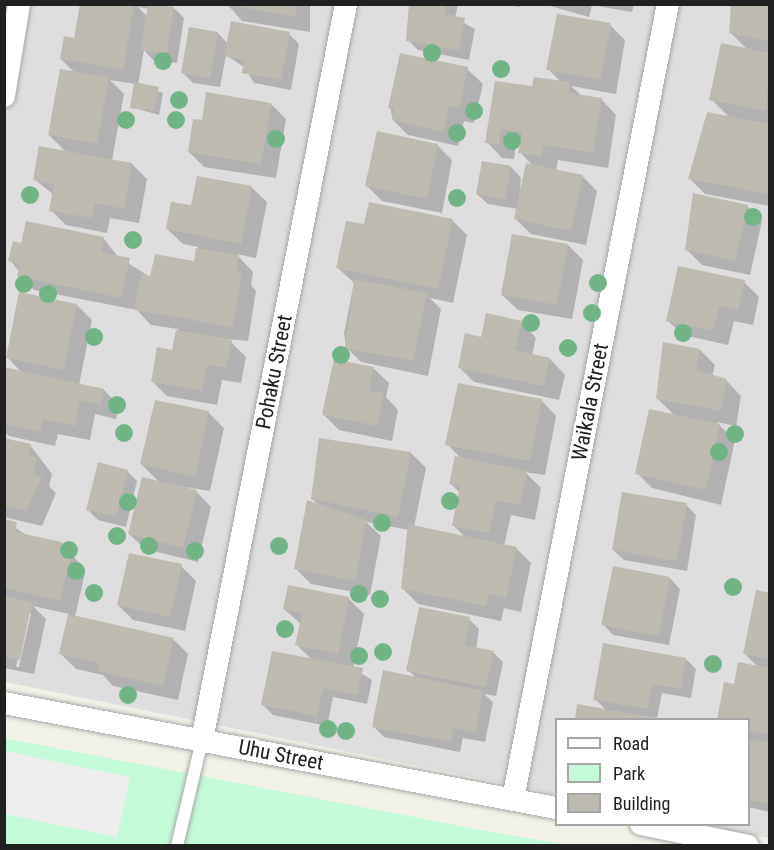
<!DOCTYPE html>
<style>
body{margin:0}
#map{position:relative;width:774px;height:850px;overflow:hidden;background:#f1f1e7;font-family:"Roboto Condensed",sans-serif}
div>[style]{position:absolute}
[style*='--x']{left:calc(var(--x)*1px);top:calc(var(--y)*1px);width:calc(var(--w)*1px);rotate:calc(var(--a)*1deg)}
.residential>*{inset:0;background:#dfdede}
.park>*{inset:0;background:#c5fad9}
.parking>*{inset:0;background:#ededed}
.shadow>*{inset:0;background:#0003}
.building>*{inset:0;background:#bebab0}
.roads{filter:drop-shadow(0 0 2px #a8a8a8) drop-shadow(0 0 2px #a8a8a8)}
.service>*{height:12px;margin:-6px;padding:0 6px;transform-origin:6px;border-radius:6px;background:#fff}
.minor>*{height:22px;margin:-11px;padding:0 11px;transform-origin:11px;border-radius:11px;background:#fff}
.trees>*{width:18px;height:18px;margin:-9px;border-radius:50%;background:#73b487}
span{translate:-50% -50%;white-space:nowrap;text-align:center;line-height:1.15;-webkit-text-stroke:4.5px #fff;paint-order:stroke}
.street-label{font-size:21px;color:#212121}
.frame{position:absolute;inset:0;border:6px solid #212121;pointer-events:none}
.legend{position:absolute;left:555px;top:718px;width:195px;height:108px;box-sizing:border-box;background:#fff;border:2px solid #a6a6a6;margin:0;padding:8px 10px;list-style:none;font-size:18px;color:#212121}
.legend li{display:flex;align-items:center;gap:12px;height:30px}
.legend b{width:30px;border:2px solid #a6a6a6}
</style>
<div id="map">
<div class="residential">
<i style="clip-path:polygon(4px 5px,769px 5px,769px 838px,705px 825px,748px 824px,748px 720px,556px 720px,556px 794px,5px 682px)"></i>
</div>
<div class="park">
<i style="clip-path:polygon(4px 738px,492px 832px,566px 845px,5px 845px)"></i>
</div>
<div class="parking">
<i style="clip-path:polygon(5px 751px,130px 777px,117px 837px,5px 814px)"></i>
</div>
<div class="shadow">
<i style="clip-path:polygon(evenodd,82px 4px,149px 4px,174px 8px,184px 18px,177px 63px,153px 60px,144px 50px,138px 85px,163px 93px,159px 115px,131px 107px,135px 84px,110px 80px,124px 94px,112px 160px,132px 164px,147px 179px,139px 223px,110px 218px,107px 233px,66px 225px,51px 210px,54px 195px,34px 179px,67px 153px,49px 135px,75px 73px,61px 59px,76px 40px,82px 4px,138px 7px,149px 9px,148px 17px,138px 7px)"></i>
<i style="clip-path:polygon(227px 4px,310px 4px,310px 32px,242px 21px)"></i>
<i style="clip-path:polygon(412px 4px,458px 4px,455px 18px,475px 29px,469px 60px,418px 50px,408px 40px)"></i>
<i style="clip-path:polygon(505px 4px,520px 4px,520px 7px)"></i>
<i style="clip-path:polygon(543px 4px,634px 4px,632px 12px,592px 5px,589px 17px)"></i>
<i style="clip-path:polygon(770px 4px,770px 206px,705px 194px,689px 178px,730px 118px,711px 99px,748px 50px,731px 33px)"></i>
<i style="clip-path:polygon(610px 25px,625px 40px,616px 94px,571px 86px,582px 96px,601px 99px,616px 115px,608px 168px,558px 160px,556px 171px,582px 176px,597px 191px,586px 245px,531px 234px,516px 219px,518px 209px,488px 204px,477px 194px,511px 167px,521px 178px,519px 205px,533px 166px,520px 152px,521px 144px,516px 144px,514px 159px,502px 158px,487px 142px,534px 88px,561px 82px,548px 69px)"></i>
<i style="clip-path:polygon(218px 33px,228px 44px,289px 34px,299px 44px,291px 90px,254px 83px,244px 67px,226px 55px,220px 87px,193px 83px,183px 73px)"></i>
<i style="clip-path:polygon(467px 69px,483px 84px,474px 123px,464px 121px,458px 146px,408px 135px,393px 120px,390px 107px)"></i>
<i style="clip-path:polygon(271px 104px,286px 119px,276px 178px,204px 167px,189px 152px)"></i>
<i style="clip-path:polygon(437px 145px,452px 160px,442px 213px,382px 201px,367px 186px)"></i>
<i style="clip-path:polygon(251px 187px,267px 202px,256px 258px,236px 254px,253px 272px,251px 285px,256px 291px,248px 341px,204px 337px,231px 342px,246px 357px,241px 383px,222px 380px,217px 405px,167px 396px,152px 381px,173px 352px,178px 329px,151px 325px,137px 310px,34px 290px,10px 260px,23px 245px,27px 222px,104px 239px,118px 257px,152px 278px,195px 262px,198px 247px,183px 244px,167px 229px,192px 207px)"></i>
<i style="clip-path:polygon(747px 206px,762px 221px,750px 275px,702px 265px,687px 250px)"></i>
<i style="clip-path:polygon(452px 220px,467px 235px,453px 303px,430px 298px,441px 309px,428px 376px,361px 362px,346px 347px,344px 333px,354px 283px,338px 268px,365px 226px)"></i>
<i style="clip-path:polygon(568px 245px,583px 260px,572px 319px,518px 310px,502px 295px)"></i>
<i style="clip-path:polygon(744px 282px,759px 297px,753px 325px,734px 321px,728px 345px,683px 335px,667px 320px)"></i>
<i style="clip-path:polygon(77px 305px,92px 320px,79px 385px,104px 390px,119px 405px,116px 419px,95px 414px,90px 440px,58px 434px,55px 446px,9px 436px,4px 432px,4px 374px,22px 373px,8px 358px)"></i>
<i style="clip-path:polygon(521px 322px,536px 338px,532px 355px,550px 359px,565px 375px,559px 400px,474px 382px,459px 367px,482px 339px)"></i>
<i style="clip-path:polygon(700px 350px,715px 365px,712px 376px,726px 380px,741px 396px,736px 426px,716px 422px,735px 440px,721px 505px,652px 488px,637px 473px,675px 416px,658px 399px)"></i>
<i style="clip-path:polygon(373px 368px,389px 383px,386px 397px,398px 410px,392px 441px,339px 430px,324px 415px)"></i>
<i style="clip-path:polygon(541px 400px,556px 416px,545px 475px,525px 472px,541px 488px,535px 520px,511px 515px,504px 546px,516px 548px,531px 563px,521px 612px,504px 608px,501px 621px,418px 604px,402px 588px,409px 530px,366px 522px,381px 536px,370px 595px,311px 584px,296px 569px,318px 504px,312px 499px,411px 453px,426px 468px,414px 527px,466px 538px,453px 525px,460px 493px,451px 484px,462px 459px,447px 444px)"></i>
<i style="clip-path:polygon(156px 401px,209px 413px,224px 428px,210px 491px,165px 484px,196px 491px,211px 507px,198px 562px,145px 549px,129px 534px,160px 483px,141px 464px)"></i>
<i style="clip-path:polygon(4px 439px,30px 445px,52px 474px,49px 486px,56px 493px,42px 526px,4px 517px)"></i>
<i style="clip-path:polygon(127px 471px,137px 481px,126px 527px,98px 520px,88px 510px)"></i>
<i style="clip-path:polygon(686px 505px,696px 515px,687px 571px,624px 560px,613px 550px)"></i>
<i style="clip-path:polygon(evenodd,4px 521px,30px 537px,61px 544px,76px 559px,85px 573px,75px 617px,173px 639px,188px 654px,178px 700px,113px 686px,103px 675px,76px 669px,61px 654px,69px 614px,33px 606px,46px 619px,34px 674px,4px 668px,4px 521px,28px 613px,31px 613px,19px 667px,16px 667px,28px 613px)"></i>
<i style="clip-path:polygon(181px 566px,196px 581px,185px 631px,133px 620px,118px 605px)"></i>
<i style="clip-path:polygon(670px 578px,680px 589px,669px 645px,613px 635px,603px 624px)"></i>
<i style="clip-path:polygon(770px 594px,770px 812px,748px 807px,748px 720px,735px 686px,758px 667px,745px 654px)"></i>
<i style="clip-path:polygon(349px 599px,364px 614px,353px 668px,372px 680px,367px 704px,333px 697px,327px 726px,273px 715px,263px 705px,312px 660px,297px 645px,301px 624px,284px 609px)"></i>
<i style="clip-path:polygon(469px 619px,479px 629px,476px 649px,493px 652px,503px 662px,496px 696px,484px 694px,493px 702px,485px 742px,463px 738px,460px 752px,384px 737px,373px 726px,416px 678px,408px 670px)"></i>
<i style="clip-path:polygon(686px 659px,696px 669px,691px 698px,662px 693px,657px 718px,607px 711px,595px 699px)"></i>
</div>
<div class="building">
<i style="clip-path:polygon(80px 4px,134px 4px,123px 70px,60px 59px,64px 36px,74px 38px)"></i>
<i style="clip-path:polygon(148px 4px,174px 7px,167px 54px,141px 50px)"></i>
<i style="clip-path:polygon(226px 4px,297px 4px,295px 17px)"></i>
<i style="clip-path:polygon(409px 4px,446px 4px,444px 14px,465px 18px,459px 50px,406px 41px)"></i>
<i style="clip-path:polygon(731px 4px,770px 4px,770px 41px,729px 33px)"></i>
<i style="clip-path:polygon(557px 14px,611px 23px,601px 79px,546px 70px)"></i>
<i style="clip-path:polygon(231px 21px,290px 32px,281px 80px,242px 73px,244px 60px,224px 56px)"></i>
<i style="clip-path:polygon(189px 27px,218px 32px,210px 78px,181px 73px)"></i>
<i style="clip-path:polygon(721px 43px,770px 53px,766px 111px,709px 100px)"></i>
<i style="clip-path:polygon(400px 53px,468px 67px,459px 108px,449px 106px,443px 132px,392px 120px,394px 109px,388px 108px)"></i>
<i style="clip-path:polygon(60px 69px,109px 77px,97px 144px,48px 135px)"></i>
<i style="clip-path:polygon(534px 77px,570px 82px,569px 93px,602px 98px,593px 153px,543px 145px,542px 156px,518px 153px,522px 132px,501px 129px,499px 145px,485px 143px,495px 81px,532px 86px)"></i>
<i style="clip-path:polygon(134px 82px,159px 87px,154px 111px,130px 108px)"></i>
<i style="clip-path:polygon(206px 92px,271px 103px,261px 164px,188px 152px,193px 119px,202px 120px)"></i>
<i style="clip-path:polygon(707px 112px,770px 124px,770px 194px,688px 179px)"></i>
<i style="clip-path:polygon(377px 131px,438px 144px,427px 199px,365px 186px)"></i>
<i style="clip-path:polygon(39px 146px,132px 163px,124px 209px,95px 203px,92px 218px,49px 211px,54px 184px,33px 180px)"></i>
<i style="clip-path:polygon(482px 161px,511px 166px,505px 200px,476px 194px)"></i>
<i style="clip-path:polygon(526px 163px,583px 175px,571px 231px,514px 219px)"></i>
<i style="clip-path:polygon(197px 176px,252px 186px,241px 244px,166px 229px,171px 202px,191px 205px)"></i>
<i style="clip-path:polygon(693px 193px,748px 205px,735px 261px,685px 250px)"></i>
<i style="clip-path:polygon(369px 202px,453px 219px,438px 289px,336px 268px,346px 221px,364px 224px)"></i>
<i style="clip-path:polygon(26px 221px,104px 237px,101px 252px,130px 258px,121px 298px,17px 276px,20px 264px,8px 261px,13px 241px,21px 243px)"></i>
<i style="clip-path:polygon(512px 234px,568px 244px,557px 305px,501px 295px)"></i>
<i style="clip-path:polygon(196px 248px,239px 255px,236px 271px,242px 274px,233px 327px,134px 310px,141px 275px,150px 276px,155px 254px,194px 261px)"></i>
<i style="clip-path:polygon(678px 266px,745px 280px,738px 310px,719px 306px,713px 331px,666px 321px)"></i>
<i style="clip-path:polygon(354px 279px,427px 293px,413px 361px,345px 348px)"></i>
<i style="clip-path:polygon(19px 292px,77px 304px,64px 370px,6px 358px)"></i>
<i style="clip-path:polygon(486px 313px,522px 321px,515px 350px,550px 358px,544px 386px,458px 368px,465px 333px,481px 337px)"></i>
<i style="clip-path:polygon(176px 330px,232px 340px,226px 368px,207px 365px,202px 391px,151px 382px,157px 347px,172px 350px)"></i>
<i style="clip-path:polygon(663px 342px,700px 349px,696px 370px,727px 379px,721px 411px,656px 399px)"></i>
<i style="clip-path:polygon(334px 359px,374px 367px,369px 391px,384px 393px,377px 426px,322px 415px)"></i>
<i style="clip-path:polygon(4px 367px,104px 389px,101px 405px,80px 400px,75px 426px,43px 419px,40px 432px,4px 424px)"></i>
<i style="clip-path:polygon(458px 383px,542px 399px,530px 461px,445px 445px)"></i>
<i style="clip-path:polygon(155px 400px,209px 411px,195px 477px,140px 464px)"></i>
<i style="clip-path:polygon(649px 409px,720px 424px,706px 490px,635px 474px)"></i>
<i style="clip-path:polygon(4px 438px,31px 444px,29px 456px,37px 457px,33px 475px,42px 476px,27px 511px,4px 506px)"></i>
<i style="clip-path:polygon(319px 438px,411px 452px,398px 517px,311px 499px)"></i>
<i style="clip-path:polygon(455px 456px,527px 471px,520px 505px,496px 500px,489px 533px,452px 526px,460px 486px,449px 484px)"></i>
<i style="clip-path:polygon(98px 462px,128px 470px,116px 517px,86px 510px)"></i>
<i style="clip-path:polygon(142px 477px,197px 490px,183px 548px,128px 534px)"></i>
<i style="clip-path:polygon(622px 492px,687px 503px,677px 561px,612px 550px)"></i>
<i style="clip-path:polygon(307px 500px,366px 520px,355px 581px,294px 569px)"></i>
<i style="clip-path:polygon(4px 519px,17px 522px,15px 532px,62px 542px,60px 554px,71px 556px,60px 601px,4px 588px)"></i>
<i style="clip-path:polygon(408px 524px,517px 547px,506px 598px,489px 594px,486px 606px,401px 589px)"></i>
<i style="clip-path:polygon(129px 553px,182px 564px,170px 617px,117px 605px)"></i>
<i style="clip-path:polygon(613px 566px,670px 577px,659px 636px,601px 625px)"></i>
<i style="clip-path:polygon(288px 585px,349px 597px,338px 654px,295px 645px,302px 613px,283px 609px)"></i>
<i style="clip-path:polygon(756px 590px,770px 593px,770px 659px,743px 654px)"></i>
<i style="clip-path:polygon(4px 596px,32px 602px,20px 660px,4px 657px)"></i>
<i style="clip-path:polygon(419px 607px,470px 617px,465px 645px,494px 651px,486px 687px,406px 671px)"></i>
<i style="clip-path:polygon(68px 614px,174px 638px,163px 686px,97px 671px,99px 663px,59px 654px)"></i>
<i style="clip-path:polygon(603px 643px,686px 658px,681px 689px,652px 684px,648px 709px,593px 700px)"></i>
<i style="clip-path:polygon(272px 651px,363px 668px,357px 695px,323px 688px,317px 716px,261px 705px)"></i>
<i style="clip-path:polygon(738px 662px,770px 668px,770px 735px,748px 731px,748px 720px,717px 720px,724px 682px,734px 684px)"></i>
<i style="clip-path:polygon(383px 670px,483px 691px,475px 733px,453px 728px,451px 742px,372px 727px)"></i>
<i style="clip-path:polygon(577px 704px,655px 718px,655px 720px,575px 720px)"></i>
<i style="clip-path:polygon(748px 739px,770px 743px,770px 804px,748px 800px)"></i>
</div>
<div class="roads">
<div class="service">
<i style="--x:177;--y:846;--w:109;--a:-76.7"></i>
</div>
<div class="minor">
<i style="--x:4;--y:96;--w:93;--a:-80.7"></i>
<i style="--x:4;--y:703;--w:562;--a:10.77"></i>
<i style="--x:202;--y:740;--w:750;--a:-78.93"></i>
<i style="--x:513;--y:799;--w:810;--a:-78.97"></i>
<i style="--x:641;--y:824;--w:109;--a:11.6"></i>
</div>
</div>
<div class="trees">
<i style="left:432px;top:53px"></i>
<i style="left:163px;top:61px"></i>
<i style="left:501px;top:69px"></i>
<i style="left:179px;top:100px"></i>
<i style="left:474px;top:111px"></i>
<i style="left:126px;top:120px"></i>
<i style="left:176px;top:120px"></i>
<i style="left:457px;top:133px"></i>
<i style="left:276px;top:139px"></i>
<i style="left:512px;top:141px"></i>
<i style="left:30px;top:195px"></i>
<i style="left:457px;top:198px"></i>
<i style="left:753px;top:217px"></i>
<i style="left:133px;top:240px"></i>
<i style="left:598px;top:283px"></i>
<i style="left:24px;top:284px"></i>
<i style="left:48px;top:294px"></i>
<i style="left:592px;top:313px"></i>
<i style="left:531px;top:323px"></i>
<i style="left:683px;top:333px"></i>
<i style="left:94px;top:337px"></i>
<i style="left:568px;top:348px"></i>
<i style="left:341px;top:355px"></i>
<i style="left:117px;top:405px"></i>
<i style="left:124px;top:433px"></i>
<i style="left:735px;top:434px"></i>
<i style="left:719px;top:452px"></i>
<i style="left:450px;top:501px"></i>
<i style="left:128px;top:502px"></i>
<i style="left:382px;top:523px"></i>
<i style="left:117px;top:536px"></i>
<i style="left:149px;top:546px"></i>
<i style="left:279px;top:546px"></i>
<i style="left:69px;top:550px"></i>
<i style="left:195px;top:551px"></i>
<i style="left:76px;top:571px"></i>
<i style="left:733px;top:587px"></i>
<i style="left:94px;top:593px"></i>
<i style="left:359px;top:594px"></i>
<i style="left:380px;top:599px"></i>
<i style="left:285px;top:629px"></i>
<i style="left:383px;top:652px"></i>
<i style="left:359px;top:656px"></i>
<i style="left:713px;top:664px"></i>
<i style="left:128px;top:695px"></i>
<i style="left:328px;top:729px"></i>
<i style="left:346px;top:731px"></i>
</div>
<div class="street-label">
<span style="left:274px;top:372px;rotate:-79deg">Pohaku Street</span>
<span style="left:590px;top:402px;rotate:-79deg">Waikala Street</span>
<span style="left:281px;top:755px;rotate:11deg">Uhu Street</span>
</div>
<div class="frame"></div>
<ul class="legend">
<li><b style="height:8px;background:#fff"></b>Road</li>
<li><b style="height:16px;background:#c5fad9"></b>Park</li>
<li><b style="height:16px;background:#bebab0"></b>Building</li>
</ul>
</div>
